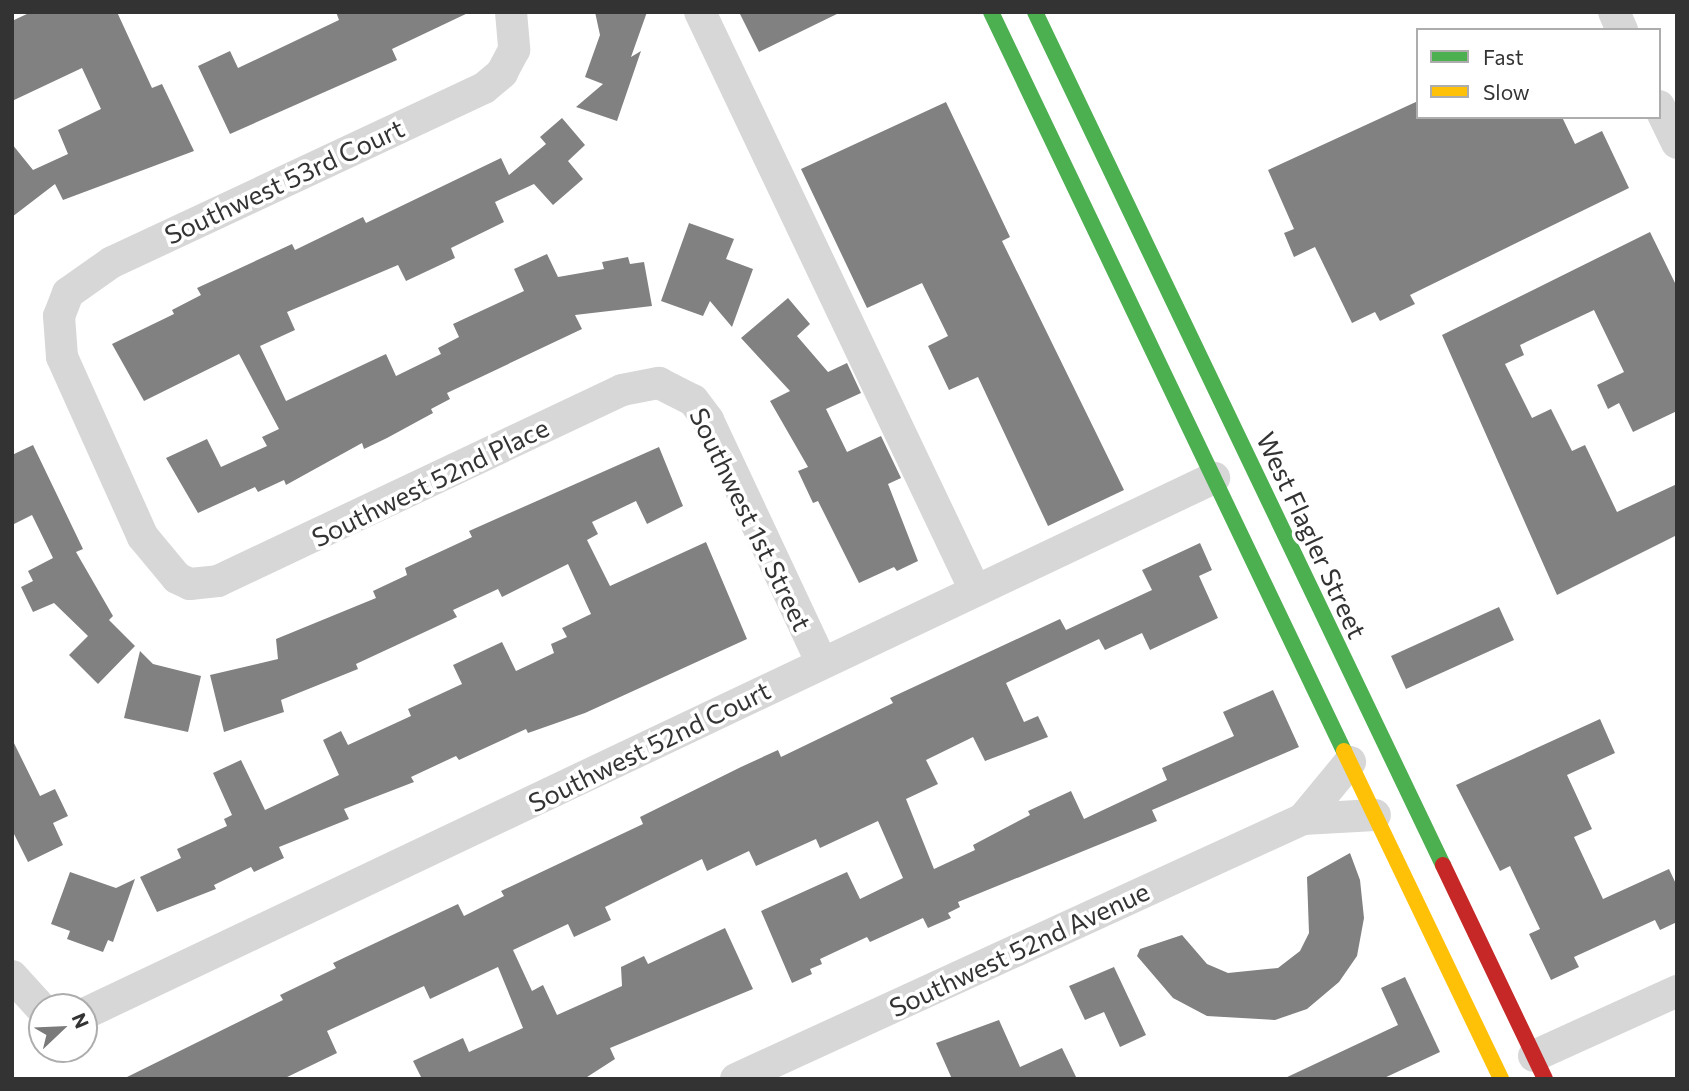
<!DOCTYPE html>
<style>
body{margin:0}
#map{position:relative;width:1689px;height:1091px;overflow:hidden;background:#fff;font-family:Commissioner,sans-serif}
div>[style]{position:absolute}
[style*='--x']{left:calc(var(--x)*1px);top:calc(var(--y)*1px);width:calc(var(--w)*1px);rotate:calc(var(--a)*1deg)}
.building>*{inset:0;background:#818181}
.street>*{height:32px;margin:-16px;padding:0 16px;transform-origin:16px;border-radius:16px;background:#d7d7d7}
.fast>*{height:16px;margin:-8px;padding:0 8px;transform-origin:8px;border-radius:8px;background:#4caf50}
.slow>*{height:16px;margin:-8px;padding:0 8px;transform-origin:8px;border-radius:8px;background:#ffc107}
.jam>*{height:16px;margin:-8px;padding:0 8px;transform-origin:8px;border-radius:8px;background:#c62828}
span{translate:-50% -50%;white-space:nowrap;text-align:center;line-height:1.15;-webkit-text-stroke:7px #fff;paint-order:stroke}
.street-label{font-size:26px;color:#333}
.frame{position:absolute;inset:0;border:14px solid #333;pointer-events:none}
.legend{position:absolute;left:1416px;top:28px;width:245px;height:91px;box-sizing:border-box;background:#fff;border:2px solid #adadad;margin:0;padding:9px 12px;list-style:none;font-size:21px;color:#333}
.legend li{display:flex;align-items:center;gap:14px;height:35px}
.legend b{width:35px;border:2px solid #adadad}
.north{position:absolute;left:28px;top:993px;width:70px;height:70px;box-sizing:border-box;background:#fff;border:2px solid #adadad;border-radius:50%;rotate:67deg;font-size:19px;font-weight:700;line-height:28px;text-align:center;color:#333}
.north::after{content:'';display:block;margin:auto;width:24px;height:32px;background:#7a7a7a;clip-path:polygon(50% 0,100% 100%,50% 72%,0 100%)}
</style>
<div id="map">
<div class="building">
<i style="clip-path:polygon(31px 12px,117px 12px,152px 88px,162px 84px,194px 151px,63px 200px,55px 184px,12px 217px,12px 144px,33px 170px,68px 154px,58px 130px,101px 109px,82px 68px,12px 101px,12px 21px)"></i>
<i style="clip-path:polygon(336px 12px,470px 12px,392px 49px,397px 60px,230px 134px,198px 66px,230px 51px,238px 68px,339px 20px)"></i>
<i style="clip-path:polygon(595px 12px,647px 12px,631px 57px,641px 51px,617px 121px,576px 107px,603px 84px,585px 77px,600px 35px)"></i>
<i style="clip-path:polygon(739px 12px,841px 12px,759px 52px)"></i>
<i style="clip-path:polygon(1418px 101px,1418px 117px,1562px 117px,1575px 144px,1602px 131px,1629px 188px,1410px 295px,1415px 304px,1380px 321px,1375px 312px,1352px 323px,1315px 247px,1294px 257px,1284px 233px,1294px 229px,1268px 170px)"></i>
<i style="clip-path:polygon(946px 102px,1010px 237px,1002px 241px,1124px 490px,1048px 526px,978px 377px,949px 390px,928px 346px,948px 336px,922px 283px,867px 308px,801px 169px)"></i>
<i style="clip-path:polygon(562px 118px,585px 145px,568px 161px,583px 179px,553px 205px,534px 184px,495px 202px,504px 222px,451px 248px,455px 258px,406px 281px,398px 265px,287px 312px,295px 330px,260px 346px,286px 401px,386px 354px,396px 376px,441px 354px,438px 348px,459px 337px,453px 324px,524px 291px,514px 269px,547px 254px,558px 277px,604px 269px,602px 262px,628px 257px,630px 264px,644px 262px,652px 306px,575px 315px,582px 329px,447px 393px,450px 399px,431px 409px,433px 413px,387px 438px,364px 449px,362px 443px,286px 485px,284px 480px,258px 492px,255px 487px,198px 513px,166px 458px,207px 439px,221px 467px,267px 446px,262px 437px,279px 429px,239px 354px,144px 401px,112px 344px,174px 314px,172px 310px,201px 295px,197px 288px,292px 244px,295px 250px,363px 217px,366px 223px,501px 158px,509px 175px,546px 144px,540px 137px)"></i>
<i style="clip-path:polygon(689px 223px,734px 239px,726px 259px,753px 269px,732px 327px,710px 301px,703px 316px,661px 301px)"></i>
<i style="clip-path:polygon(1650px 232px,1677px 287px,1677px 411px,1633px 432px,1619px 403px,1608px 409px,1597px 385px,1624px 372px,1594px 310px,1520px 345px,1524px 355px,1505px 364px,1532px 418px,1551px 409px,1572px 451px,1585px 445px,1617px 512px,1677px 484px,1677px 535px,1557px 595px,1442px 335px)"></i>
<i style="clip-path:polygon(788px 298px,810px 324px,797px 336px,828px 372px,847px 363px,861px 393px,826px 409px,847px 452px,881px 436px,901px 478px,888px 484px,918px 561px,897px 571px,894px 567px,859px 583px,818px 501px,813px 503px,798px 471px,808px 467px,770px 401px,790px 391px,741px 338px)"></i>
<i style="clip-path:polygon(33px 445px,83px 549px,76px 552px,113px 616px,109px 620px,135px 646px,98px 684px,69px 655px,88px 636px,54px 603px,33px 612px,21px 587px,33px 581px,28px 571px,53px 558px,32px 515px,12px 525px,12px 455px)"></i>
<i style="clip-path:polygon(659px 447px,683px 506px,647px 524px,636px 501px,592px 522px,598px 534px,587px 540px,610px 586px,706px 542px,747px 639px,585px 713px,528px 733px,526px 729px,459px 760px,456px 756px,411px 777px,414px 782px,344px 809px,349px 819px,279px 847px,284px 858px,254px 872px,251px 867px,214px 885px,216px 889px,157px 912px,140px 877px,181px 858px,177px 849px,227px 826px,224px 819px,232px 815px,213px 773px,241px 760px,265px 810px,339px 775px,323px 740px,341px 731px,348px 745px,411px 716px,408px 709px,462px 684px,453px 665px,502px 642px,516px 671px,554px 653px,551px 644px,567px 637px,562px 628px,591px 614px,568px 564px,502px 597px,498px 589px,453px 610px,457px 617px,356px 664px,358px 669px,281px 700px,284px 712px,224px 732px,210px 675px,278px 659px,276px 639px,376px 598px,373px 591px,407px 575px,405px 568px,472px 537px,469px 531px)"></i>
<i style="clip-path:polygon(1200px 543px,1212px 570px,1199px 576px,1218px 618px,1150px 650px,1142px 633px,1105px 650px,1099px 639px,1006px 683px,1024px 722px,1038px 716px,1048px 737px,985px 761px,973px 737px,926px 760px,938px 784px,906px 799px,934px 869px,975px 850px,973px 845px,1030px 815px,1028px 811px,1071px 791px,1084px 819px,1167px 780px,1162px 768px,1234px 736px,1223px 712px,1273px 690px,1299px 747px,1152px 810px,1157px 821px,958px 902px,960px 907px,948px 913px,951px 918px,928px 928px,923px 918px,870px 942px,867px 937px,820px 959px,822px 964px,810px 969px,812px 974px,792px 983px,761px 911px,847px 872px,860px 899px,903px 878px,878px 821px,820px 848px,816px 839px,756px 866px,749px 851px,707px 871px,702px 859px,605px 907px,611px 920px,574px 937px,568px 924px,513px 950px,532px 991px,543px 985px,557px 1015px,622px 986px,621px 967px,644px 956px,648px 964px,725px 928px,753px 989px,610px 1048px,615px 1059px,584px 1079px,422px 1079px,413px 1061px,463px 1038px,469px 1052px,523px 1028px,498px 967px,430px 999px,424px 986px,327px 1031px,337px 1053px,283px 1079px,123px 1079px,283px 1000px,280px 995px,336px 968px,333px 963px,458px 904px,464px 916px,504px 896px,501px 891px,643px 824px,640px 817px,741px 767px,778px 750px,781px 757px,893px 703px,890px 698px,1060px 619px,1066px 630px,1152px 590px,1142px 570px)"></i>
<i style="clip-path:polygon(1499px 607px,1514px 640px,1406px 689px,1391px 656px)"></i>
<i style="clip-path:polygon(140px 651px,153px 664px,201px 676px,188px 732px,124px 718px)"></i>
<i style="clip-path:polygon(1600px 719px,1615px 753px,1567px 775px,1592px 829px,1574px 837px,1603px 899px,1669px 869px,1677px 886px,1677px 922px,1660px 930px,1655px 920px,1574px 957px,1579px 967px,1551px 980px,1529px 934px,1540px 929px,1510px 866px,1500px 871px,1456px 785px)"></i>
<i style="clip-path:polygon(12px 739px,40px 796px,55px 789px,68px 816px,53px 823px,63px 845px,28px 862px,12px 830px)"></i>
<i style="clip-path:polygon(1350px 853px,1360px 880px,1364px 918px,1357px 956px,1339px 982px,1307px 1009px,1275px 1020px,1207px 1016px,1173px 998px,1137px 956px,1140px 949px,1182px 935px,1207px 964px,1228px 973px,1278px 968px,1300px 951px,1309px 933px,1307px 877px)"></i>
<i style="clip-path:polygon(70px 872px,116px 888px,135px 879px,113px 942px,108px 940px,103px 952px,67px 939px,70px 931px,51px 924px)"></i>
<i style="clip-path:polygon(1114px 967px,1146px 1035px,1120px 1047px,1104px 1012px,1085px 1020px,1069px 986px)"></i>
<i style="clip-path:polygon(1405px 977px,1440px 1052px,1382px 1079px,1283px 1079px,1398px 1025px,1381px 988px)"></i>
<i style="clip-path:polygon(999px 1020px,1020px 1067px,1062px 1048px,1077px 1079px,952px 1079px,936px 1043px)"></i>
</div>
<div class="street">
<i style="--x:511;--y:12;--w:38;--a:85"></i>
<i style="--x:514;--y:50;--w:26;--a:118"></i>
<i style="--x:502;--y:73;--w:23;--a:140"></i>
<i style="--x:484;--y:88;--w:411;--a:154.9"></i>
<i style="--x:112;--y:262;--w:54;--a:144.8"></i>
<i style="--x:68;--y:293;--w:25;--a:111"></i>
<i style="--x:59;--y:316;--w:41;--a:85.8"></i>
<i style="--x:62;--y:357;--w:197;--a:65.8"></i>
<i style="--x:143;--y:537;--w:53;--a:50.3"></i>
<i style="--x:177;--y:578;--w:14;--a:25"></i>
<i style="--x:190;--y:584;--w:28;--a:-6"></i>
<i style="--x:218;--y:581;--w:447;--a:-25.3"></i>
<i style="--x:622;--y:390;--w:38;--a:-11"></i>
<i style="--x:659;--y:383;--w:38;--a:27"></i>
<i style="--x:693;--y:400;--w:25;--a:53"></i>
<i style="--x:708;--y:420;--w:268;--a:64.9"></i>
<i style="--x:700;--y:12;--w:638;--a:64.56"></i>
<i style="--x:1614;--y:12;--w:20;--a:66"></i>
<i style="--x:1659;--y:106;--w:41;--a:64.1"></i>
<i style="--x:1303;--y:819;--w:74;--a:-50.5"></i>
<i style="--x:12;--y:976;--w:45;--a:47.7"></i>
<i style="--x:84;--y:1014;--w:1251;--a:-25.38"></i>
<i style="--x:1534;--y:1056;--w:157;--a:-24.4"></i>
<i style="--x:736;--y:1079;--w:624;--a:-24.63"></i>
<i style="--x:1303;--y:819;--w:72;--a:-3.2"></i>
</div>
<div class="fast">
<i style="--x:991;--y:12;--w:819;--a:64.47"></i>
<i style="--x:1035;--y:12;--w:946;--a:64.44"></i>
</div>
<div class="slow">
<i style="--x:1344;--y:751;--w:364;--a:64.4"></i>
</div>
<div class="jam">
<i style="--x:1443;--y:865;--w:237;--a:64.5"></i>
</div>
<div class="street-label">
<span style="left:284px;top:181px;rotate:-25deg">Southwest 53rd Court</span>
<span style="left:430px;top:482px;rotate:-26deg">Southwest 52nd Place</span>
<span style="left:751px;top:519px;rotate:64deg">Southwest 1st Street</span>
<span style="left:1312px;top:535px;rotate:65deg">West Flagler Street</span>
<span style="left:649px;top:746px;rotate:-26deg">Southwest 52nd Court</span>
<span style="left:1019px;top:949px;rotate:-25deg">Southwest 52nd Avenue</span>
</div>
<div class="frame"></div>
<ul class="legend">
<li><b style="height:9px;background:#4caf50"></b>Fast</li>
<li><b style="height:9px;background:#ffc107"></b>Slow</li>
</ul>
<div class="north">N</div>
</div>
